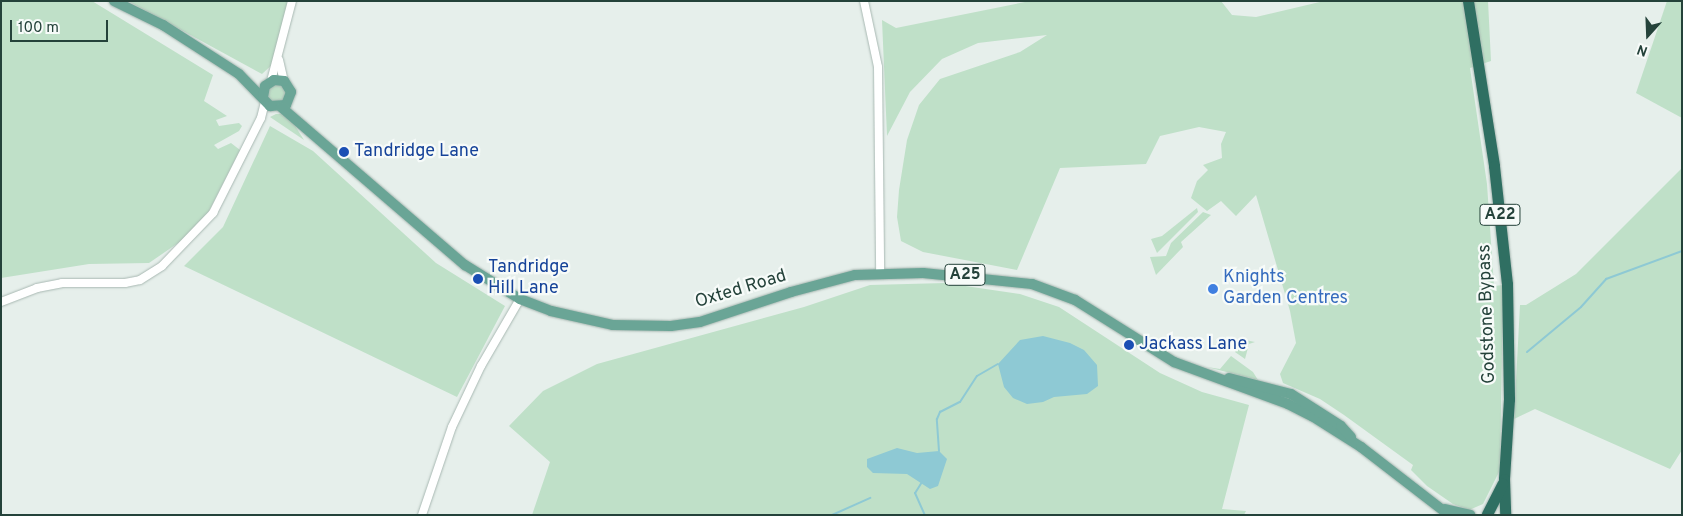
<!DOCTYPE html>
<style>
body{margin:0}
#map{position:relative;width:1683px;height:516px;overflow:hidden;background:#e6efeb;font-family:Overpass,sans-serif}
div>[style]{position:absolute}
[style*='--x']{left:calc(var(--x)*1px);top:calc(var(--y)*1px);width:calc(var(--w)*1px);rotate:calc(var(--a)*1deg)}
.green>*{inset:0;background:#bfe0c8}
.round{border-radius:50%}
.water>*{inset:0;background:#8ec9d4}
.stream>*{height:2px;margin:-1px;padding:0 1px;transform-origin:1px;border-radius:1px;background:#8ec9d4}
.roads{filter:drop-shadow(0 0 1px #a8b8b2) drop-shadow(0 0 1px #a8b8b2)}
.minor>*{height:8px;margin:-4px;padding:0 4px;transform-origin:4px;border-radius:4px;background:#fff}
.major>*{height:10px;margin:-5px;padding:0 5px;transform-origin:5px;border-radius:5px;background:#6aa596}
.highway>*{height:11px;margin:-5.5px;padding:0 5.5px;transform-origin:5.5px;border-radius:5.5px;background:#2f6f62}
.dots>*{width:14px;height:14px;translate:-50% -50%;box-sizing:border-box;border:2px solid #f7fbf9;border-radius:50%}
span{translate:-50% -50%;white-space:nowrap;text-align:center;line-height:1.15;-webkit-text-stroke:4.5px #f7fbf9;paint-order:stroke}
.shield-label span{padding:1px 4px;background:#f7fbf9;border:1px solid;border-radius:4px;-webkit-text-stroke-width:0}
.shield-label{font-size:16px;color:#24423a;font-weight:700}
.transit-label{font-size:18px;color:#164399}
.left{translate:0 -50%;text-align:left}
.shop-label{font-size:18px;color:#366cbe}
.street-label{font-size:18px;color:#24423a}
.frame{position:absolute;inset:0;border:2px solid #24423a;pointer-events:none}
.north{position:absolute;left:1623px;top:10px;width:50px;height:50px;-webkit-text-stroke:4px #f7fbf9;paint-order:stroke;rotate:200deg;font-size:14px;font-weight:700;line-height:20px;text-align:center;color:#24423a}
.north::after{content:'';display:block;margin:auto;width:18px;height:22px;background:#24423a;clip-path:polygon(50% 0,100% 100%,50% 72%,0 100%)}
.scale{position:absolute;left:10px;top:20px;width:98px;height:22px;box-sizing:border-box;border:2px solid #24423a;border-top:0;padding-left:6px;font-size:15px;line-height:18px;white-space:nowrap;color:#24423a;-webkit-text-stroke:4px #f7fbf9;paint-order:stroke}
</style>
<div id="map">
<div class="green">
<i style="clip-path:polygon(1px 1px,92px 1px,213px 75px,204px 101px,227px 116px,216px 120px,219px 126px,239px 123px,242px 126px,239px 131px,214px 145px,218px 149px,231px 143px,240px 150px,207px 215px,181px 241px,149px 263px,89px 264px,1px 278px)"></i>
<i style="clip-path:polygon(128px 1px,290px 1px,274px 63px,262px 74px)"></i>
<i style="clip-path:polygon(1030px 1px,1221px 1px,1232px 15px,1256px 17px,1324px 1px,1488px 1px,1491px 61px,1470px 68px,1487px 184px,1494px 286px,1503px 285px,1500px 470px,1483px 504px,1469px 510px,1453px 504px,1427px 486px,1411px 470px,1413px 465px,1344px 415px,1320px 399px,1283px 383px,1280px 374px,1296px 343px,1290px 311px,1256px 195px,1236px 216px,1221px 201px,1207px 211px,1191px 198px,1197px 181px,1208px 170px,1203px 165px,1222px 158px,1221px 144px,1226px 132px,1199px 127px,1160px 136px,1146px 164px,1060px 168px,1017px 270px,923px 252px,901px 241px,897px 217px,899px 190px,907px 140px,919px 105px,940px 79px,1020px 52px,1047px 35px,978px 43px,942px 59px,910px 92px,887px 136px,882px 20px,896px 28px)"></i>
<i style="clip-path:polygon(1667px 1px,1682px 1px,1682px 118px,1636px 93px)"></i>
<i class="round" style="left:268px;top:85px;width:18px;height:18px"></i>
<i style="clip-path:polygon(276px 114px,282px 114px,292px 121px,304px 140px,270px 117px)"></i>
<i style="clip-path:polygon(270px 126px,313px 151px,436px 263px,505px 306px,457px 397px,184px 266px,223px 227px)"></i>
<i style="clip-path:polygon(1682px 168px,1682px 450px,1670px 469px,1535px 409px,1514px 419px,1520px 305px,1526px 305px,1576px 274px)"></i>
<i style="clip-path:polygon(1197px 208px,1198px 212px,1157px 253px,1151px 239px,1162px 236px)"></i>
<i style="clip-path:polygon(1203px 212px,1211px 215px,1181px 242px,1183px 247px,1156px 275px,1150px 257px,1166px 256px,1171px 243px)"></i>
<i style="clip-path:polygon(945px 283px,1020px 294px,1059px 307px,1160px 373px,1202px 392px,1249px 405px,1222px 509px,1246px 511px,1244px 515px,532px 515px,550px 462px,509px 426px,543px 391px,597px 364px,804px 307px,870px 285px)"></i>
<i style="clip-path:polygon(1245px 340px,1255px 342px,1249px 344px,1245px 359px,1235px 352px,1241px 341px)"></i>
<i style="clip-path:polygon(1231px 356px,1253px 372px,1258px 380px,1207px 367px,1220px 369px)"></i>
</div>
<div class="water">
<i style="clip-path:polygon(1043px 336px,1070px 343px,1084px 350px,1097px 365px,1098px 386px,1087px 394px,1054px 397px,1043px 402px,1027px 404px,1013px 398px,1004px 387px,998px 364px,1020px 340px)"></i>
<i style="clip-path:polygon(897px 448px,917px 453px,939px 451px,947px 459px,938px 486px,930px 489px,907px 474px,873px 473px,867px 467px,867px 459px)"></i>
</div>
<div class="stream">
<i style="--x:1527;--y:352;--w:70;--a:-39.8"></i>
<i style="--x:1581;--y:307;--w:38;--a:-48"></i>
<i style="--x:1606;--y:279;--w:81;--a:-20.2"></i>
<i style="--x:939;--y:451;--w:32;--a:-94"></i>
<i style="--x:937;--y:419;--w:8;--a:-67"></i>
<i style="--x:940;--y:412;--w:22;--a:-27"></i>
<i style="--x:960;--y:402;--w:31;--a:-57"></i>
<i style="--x:977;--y:376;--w:24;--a:-30"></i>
<i style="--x:922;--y:482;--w:13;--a:122"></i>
<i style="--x:915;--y:493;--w:24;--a:66"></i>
<i style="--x:832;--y:515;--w:42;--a:-24.1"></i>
</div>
<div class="roads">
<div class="minor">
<i style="--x:864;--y:1;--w:67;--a:78"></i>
<i style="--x:878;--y:67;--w:205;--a:89.4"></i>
<i style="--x:279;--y:60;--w:22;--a:77"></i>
<i style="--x:271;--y:81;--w:83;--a:-75.3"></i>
<i style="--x:1;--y:302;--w:39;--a:-21"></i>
<i style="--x:37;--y:288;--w:25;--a:-11"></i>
<i style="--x:62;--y:283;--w:63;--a:0"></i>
<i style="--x:125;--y:283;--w:15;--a:-11"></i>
<i style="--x:140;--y:280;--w:26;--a:-32"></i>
<i style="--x:162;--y:266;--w:74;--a:-46.1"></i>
<i style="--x:213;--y:213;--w:106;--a:-63.2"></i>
<i style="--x:261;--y:118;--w:16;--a:-76"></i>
<i style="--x:422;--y:515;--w:93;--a:-71.2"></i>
<i style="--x:452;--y:427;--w:68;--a:-64.6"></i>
<i style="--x:481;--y:366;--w:78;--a:-59.8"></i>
</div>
<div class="major">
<i style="--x:114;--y:1;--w:55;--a:26.1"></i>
<i style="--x:163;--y:25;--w:90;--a:32.8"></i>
<i style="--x:239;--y:74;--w:45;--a:45.9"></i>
<i style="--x:270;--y:106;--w:16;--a:-4"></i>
<i style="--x:286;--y:105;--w:14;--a:-69"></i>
<i style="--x:291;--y:92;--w:13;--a:-122"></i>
<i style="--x:284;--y:81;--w:10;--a:-174"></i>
<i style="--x:274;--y:80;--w:11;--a:146"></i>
<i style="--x:265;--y:86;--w:11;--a:100"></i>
<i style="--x:281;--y:107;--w:243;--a:40.7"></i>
<i style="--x:465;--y:265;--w:65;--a:31.7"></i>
<i style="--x:520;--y:299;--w:33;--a:21"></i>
<i style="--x:551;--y:311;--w:64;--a:12.7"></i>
<i style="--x:613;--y:325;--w:58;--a:1"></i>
<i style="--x:671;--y:326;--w:29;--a:-8"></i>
<i style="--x:700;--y:322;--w:96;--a:-18.2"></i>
<i style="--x:791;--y:292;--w:66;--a:-14.9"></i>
<i style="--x:855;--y:275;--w:68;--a:-1.7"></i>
<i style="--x:923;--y:273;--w:110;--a:5.8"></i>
<i style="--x:1032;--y:284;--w:46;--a:20.4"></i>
<i style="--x:1075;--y:300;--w:117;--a:32.1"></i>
<i style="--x:1174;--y:362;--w:121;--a:20.2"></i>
<i style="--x:1288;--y:404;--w:27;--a:27"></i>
<i style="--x:1312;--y:416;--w:58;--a:32.3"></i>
<i style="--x:1361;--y:447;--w:111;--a:37.7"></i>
<i style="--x:1229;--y:378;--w:64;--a:14.5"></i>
<i style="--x:1291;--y:394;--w:59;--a:32.6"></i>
<i style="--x:1341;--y:426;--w:15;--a:48"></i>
<i style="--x:1445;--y:509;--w:26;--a:13"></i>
</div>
<div class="highway">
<i style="--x:1468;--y:1;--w:167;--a:81"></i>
<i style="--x:1494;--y:166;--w:119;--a:83.7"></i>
<i style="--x:1507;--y:284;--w:115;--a:89"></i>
<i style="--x:1509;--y:399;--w:80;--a:93.6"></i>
<i style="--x:1504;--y:479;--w:36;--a:88"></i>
<i style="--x:1487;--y:514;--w:34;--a:-63"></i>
</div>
</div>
<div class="dots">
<i style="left:344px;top:152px;background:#1a4fb4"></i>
<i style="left:478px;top:279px;background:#1a4fb4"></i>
<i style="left:1213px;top:289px;background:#3f7fe0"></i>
<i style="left:1129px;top:345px;background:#1a4fb4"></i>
</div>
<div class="shield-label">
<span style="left:1500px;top:215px">A22</span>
<span style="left:965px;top:275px">A25</span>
</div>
<div class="transit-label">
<span class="left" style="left:354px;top:152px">Tandridge Lane</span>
<span class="left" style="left:488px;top:279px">Tandridge<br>Hill Lane</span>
<span class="left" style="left:1139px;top:345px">Jackass Lane</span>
</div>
<div class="shop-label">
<span class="left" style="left:1223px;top:289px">Knights<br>Garden Centres</span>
</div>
<div class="street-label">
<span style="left:741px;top:290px;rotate:-17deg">Oxted Road</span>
<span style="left:1488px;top:314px;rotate:-92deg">Godstone Bypass</span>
</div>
<div class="frame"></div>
<div class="north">N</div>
<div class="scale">100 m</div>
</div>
